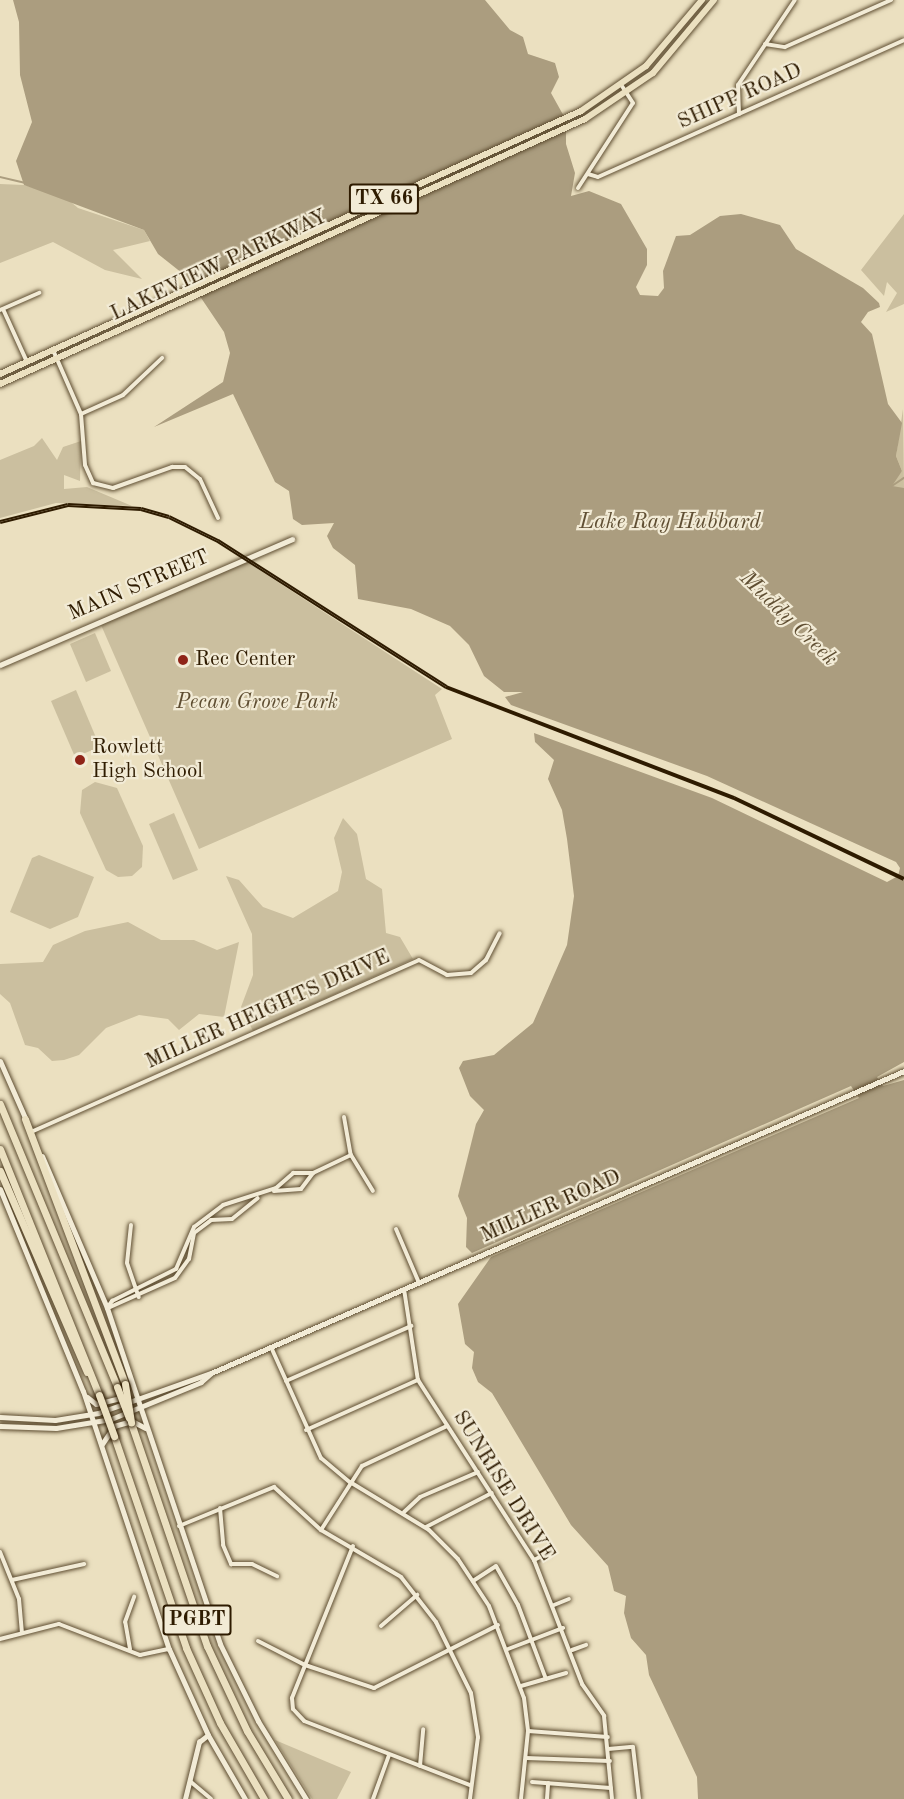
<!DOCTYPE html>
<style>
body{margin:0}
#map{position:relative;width:904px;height:1799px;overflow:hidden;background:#ebe0c0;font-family:"Old Standard TT",serif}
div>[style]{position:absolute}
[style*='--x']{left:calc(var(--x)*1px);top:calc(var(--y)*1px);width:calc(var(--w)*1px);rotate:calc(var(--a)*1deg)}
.green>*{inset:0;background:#cbbf9f}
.water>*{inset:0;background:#ab9d7f}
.stream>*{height:1.5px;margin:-0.75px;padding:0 0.75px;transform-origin:0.75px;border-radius:0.75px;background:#ab9d7f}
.roads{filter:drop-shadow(0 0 2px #5d4c30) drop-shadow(0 0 2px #5d4c30)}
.minor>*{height:4px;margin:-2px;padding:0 2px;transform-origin:2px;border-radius:2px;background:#f2ebd6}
.tertiary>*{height:4.5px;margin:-2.25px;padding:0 2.25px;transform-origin:2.25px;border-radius:2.25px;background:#f2ebd6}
.secondary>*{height:5px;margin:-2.5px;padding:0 2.5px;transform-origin:2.5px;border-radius:2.5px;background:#f2ebd6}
.primary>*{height:6px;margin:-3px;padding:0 3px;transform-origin:3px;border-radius:3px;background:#ebe0c0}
.motorway>*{height:7px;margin:-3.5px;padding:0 3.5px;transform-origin:3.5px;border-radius:3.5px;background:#ebe0c0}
.rail>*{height:4px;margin-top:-2px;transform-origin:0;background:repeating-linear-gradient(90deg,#f2ebd6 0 4.5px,#2e1b00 0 9px);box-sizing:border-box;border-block:2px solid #2e1b00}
.bridges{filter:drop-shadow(0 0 2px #2e1b00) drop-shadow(0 0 2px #2e1b00)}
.motorway-bridge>*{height:7px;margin:-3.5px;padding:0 3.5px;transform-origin:3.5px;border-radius:3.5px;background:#ebe0c0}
.dots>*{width:16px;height:16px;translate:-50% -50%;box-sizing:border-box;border:3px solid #f2ebd6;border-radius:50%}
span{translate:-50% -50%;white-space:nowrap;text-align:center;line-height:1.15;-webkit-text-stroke:4.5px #f2ebd6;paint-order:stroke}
.shield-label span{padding:2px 4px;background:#f2ebd6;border:2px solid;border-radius:4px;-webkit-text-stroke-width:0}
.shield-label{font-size:20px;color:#2e1b00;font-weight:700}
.street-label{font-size:21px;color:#2e1b00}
.poi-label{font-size:21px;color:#2e1b00}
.left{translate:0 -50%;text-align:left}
.park-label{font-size:21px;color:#5d4c30;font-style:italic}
.water-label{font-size:22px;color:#604f33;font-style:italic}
</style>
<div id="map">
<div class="green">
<i style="clip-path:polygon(0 184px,24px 185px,65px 197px,78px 208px,144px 230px,150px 241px,113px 250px,142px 279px,105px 270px,53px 242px,0 263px)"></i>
<i style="clip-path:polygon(904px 214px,904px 304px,886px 312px,897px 293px,887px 282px,884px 296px,861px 270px)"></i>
<i style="clip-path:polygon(903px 409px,904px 488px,893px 489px,892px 481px,902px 471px,896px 456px)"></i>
<i style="clip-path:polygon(42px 438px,57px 460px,63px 447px,81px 441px,80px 481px,64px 475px,64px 489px,87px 487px,132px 506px,56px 503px,0 518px,0 460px,34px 446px)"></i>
<i style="clip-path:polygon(244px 560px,442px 689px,435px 695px,452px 739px,199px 849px,101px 625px)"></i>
<i style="clip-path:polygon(95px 633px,111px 671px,86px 682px,70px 644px)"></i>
<i style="clip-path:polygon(76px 690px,100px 747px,75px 757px,51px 701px)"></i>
<i style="clip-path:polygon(95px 782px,117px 788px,143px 846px,142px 867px,132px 876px,118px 877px,106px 870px,80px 813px,82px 790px)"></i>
<i style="clip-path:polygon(174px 813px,198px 870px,173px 880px,149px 824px)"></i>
<i style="clip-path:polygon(343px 818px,357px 834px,366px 879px,382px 889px,386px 933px,400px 937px,413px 959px,253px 1031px,241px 1007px,253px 975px,252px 934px,226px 876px,239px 880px,263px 907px,293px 918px,338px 891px,342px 872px,334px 838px)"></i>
<i style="clip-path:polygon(39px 855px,94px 877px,78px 917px,50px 929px,10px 912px,32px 858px)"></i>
<i style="clip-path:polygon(128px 922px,161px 940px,194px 940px,217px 950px,239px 942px,224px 1017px,199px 1014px,179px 1030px,168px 1019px,139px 1015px,106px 1028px,79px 1055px,64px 1060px,52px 1061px,38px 1048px,25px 1045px,10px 1003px,0 994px,0 964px,43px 962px,53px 945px,85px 931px)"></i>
<i style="clip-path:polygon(275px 1740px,351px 1772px,337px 1799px,312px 1799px)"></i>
</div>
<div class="water">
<i style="clip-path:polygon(13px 0,485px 0,510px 30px,523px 37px,528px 54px,555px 63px,559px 77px,551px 93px,566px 120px,566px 144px,575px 173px,571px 196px,589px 191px,621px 204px,647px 249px,647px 265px,636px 287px,640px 295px,658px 296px,664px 288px,663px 271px,676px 236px,690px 235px,720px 216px,741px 214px,780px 225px,796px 249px,863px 288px,879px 303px,880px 307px,868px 312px,861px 322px,872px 334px,888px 404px,902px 423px,896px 456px,902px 471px,892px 486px,904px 488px,904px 1062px,877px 1077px,883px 1086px,904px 1080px,904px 1799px,698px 1799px,697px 1777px,649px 1675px,646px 1655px,631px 1638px,624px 1613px,626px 1596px,614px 1591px,608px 1566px,571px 1525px,492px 1393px,478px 1382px,472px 1368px,474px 1352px,465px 1344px,458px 1304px,491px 1257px,859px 1098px,851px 1086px,472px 1253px,466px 1247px,467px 1218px,458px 1196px,476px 1124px,484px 1110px,470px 1096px,459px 1068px,463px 1061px,494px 1055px,533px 1023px,567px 945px,574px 896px,567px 839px,562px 810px,548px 779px,554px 760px,535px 742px,534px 733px,712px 798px,887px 882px,898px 876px,900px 868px,896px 862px,707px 776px,511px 705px,505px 697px,523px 692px,504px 692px,484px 676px,469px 645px,450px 626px,411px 609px,358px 599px,355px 565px,333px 548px,327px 536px,334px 523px,302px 525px,293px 519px,289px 491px,275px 482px,233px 394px,154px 427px,223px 382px,230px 353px,224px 332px,187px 277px,158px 254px,144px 230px,24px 185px,16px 161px,32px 122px,20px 75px,19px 22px)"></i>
</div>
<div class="stream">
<i style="--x:0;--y:177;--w:26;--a:13"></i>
<i style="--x:892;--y:486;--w:14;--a:-34"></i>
</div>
<div class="roads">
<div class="minor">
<i style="--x:765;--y:44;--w:20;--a:9"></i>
<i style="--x:785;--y:47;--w:116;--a:-23.9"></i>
<i style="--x:739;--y:114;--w:29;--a:-92"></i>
<i style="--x:738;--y:85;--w:102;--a:-56.2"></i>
<i style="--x:588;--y:174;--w:10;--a:17"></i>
<i style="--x:598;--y:177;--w:335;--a:-24.1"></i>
<i style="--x:578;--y:188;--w:101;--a:-57.1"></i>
<i style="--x:633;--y:103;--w:20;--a:-123"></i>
<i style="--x:3;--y:309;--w:58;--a:65.6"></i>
<i style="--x:0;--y:310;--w:43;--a:-23.6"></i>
<i style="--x:53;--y:350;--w:70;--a:66.4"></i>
<i style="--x:81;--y:414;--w:51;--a:85.5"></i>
<i style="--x:85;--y:465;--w:20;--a:66"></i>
<i style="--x:93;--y:483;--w:21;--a:14"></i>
<i style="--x:113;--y:488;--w:63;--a:-19.6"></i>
<i style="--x:172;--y:467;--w:13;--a:0"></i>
<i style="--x:185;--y:467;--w:19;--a:39"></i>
<i style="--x:200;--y:479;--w:43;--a:65.2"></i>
<i style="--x:81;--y:414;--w:46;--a:-24.3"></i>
<i style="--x:123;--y:395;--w:54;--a:-43.5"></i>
<i style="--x:344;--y:1117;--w:39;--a:80"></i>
<i style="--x:351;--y:1155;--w:42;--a:58.6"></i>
<i style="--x:31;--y:1132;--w:424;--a:-23.9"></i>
<i style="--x:419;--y:960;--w:32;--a:28"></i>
<i style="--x:447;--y:975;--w:24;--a:-5"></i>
<i style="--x:471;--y:973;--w:20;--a:-41"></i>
<i style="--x:486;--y:960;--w:30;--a:-63"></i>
<i style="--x:274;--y:1191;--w:27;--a:-4"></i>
<i style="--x:301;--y:1189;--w:20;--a:-53"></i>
<i style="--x:131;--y:1225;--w:38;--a:96"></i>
<i style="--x:127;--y:1263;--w:36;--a:71"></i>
<i style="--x:396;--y:1229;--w:59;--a:66.9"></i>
<i style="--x:404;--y:1289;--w:92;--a:81.3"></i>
<i style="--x:418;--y:1380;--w:214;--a:57.2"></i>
<i style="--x:534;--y:1560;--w:133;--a:68.8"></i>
<i style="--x:582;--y:1684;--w:39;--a:55"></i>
<i style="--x:604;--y:1716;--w:83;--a:84.5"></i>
<i style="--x:107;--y:1308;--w:9;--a:-54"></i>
<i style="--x:112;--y:1301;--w:72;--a:-26.6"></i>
<i style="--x:176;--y:1269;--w:46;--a:-66.8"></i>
<i style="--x:194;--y:1227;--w:36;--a:-37"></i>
<i style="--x:223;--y:1205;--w:56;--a:-17.8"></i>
<i style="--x:276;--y:1188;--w:23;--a:-41"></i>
<i style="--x:293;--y:1173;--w:20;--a:0"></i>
<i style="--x:313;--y:1173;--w:42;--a:-25.3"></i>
<i style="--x:108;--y:1308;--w:73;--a:-24.1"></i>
<i style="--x:175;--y:1278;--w:24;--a:-54"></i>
<i style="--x:189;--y:1259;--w:26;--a:-79"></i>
<i style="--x:194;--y:1233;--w:21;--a:-37"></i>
<i style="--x:211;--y:1220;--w:21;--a:-3"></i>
<i style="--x:232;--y:1219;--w:33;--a:-39"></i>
<i style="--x:271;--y:1347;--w:122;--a:65.8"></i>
<i style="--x:321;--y:1458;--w:38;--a:40"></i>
<i style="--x:350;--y:1482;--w:92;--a:31.3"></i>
<i style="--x:429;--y:1530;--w:41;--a:45"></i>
<i style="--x:458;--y:1559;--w:56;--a:56.6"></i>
<i style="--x:489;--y:1606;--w:98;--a:69.2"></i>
<i style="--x:524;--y:1698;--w:33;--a:83"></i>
<i style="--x:528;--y:1731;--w:68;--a:95.9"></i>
<i style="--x:286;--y:1381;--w:137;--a:-23.7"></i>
<i style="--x:306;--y:1430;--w:123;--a:-24.1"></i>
<i style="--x:220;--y:1508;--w:37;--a:85"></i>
<i style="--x:223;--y:1545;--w:21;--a:67"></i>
<i style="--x:231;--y:1564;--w:21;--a:0"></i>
<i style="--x:252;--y:1564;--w:28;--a:26"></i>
<i style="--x:404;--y:1512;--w:22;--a:-43"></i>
<i style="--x:420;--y:1497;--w:63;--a:-23.3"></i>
<i style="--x:179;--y:1526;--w:103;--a:-22.3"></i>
<i style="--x:274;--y:1487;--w:64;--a:42.5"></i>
<i style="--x:321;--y:1530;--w:93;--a:30.4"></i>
<i style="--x:401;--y:1577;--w:57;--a:52.1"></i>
<i style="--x:436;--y:1622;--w:79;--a:63.8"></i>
<i style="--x:471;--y:1693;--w:45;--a:81"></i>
<i style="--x:478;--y:1737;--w:63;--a:97.4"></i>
<i style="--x:426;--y:1527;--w:74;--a:-27.3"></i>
<i style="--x:321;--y:1530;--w:76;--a:-57.4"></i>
<i style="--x:362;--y:1466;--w:94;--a:-25.2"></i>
<i style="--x:353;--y:1546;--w:164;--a:111.9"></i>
<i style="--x:292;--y:1698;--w:11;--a:85"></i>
<i style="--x:293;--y:1709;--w:16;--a:47"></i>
<i style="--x:304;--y:1721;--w:178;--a:21.1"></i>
<i style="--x:0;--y:1552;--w:51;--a:68"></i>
<i style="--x:19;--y:1599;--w:34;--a:85"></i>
<i style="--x:534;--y:1560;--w:16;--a:-27"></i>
<i style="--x:12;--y:1580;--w:74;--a:-12.5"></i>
<i style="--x:473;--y:1581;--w:27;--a:-33"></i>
<i style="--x:496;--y:1566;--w:45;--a:60.6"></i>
<i style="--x:518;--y:1605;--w:79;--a:69.3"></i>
<i style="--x:554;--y:1605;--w:16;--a:-22"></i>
<i style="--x:381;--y:1626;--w:48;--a:-40.7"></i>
<i style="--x:0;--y:1639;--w:61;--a:-14.3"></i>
<i style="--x:59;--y:1624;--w:87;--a:20.9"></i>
<i style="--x:140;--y:1655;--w:30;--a:-12"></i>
<i style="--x:258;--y:1641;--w:53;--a:27.1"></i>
<i style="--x:305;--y:1665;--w:73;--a:18.4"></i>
<i style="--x:374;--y:1688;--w:139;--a:-26.9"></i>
<i style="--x:130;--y:1649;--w:27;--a:-100"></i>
<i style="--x:125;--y:1622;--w:27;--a:-70"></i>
<i style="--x:508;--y:1649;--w:59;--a:-20.9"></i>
<i style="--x:572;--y:1650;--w:15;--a:-20"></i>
<i style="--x:521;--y:1686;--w:47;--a:-16.1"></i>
<i style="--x:528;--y:1731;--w:80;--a:4.3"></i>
<i style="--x:608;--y:1749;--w:25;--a:-5"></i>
<i style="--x:633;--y:1747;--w:52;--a:83.4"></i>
<i style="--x:526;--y:1758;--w:84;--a:2"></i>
<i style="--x:420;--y:1766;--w:37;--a:-85"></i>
<i style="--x:191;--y:1782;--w:26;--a:40"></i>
<i style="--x:532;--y:1782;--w:79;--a:4.3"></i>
<i style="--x:373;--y:1799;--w:47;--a:-70"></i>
<i style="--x:547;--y:1799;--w:16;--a:-86"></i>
</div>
<div class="tertiary">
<i style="--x:0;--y:665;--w:318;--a:-23.3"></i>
<i style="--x:185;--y:1799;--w:59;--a:-76.2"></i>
<i style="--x:199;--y:1742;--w:11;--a:-38"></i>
</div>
<div class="secondary">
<i style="--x:0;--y:1061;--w:64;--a:66.2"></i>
<i style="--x:42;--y:1156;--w:165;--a:66.8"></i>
<i style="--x:107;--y:1308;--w:354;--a:71.4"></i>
<i style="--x:220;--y:1644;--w:86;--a:63.7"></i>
<i style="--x:258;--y:1721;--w:92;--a:58.4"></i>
<i style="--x:0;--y:1189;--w:218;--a:67.7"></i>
<i style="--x:83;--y:1391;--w:272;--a:71.6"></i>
<i style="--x:169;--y:1649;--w:94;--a:65.6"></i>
<i style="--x:208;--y:1735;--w:74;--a:60"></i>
<i style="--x:87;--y:1397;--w:11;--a:38"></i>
<i style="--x:96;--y:1404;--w:29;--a:-14"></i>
<i style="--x:0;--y:1417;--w:55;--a:3.1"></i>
<i style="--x:55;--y:1420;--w:44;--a:-9.2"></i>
<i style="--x:98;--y:1413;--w:120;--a:-19.5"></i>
<i style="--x:211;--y:1373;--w:756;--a:-23.55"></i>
<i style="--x:0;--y:1426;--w:56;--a:2"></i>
<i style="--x:56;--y:1428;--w:56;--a:-9.3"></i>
<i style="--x:111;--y:1419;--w:97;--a:-22.3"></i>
<i style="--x:201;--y:1382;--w:13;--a:-42"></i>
<i style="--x:102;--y:1444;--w:22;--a:-56"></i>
<i style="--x:114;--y:1426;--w:19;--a:-16"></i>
<i style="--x:132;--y:1421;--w:15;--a:28"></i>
</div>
<div class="primary">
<i style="--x:0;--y:374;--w:638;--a:-24.35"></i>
<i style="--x:581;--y:111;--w:79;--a:-34.7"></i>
<i style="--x:646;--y:66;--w:87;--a:-49.7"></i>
<i style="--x:0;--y:384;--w:642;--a:-24.37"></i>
<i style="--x:585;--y:119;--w:82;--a:-34.1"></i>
<i style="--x:653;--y:73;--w:95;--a:-50.1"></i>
</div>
<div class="motorway">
<i style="--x:0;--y:1104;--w:306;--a:67.5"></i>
<i style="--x:25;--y:1119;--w:283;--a:69.3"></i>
<i style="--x:0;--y:1149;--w:265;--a:68.1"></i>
<i style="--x:0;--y:1171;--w:219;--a:66.6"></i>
<i style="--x:131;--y:1423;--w:236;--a:71.2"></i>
<i style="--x:207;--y:1646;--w:94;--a:64.8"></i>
<i style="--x:247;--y:1731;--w:79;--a:58.9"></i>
<i style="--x:114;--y:1436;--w:224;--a:71.2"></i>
<i style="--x:186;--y:1648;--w:82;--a:65.6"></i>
<i style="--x:220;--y:1723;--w:88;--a:59.9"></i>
</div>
</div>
<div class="rail">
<i style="--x:0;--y:522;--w:70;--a:-14"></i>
<i style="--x:68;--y:505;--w:73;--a:3.1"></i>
<i style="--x:141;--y:509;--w:29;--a:16"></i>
<i style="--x:169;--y:517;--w:55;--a:26.1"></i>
<i style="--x:218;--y:541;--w:271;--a:32.6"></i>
<i style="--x:446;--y:687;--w:309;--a:21.1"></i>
<i style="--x:734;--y:798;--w:188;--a:25.5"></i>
</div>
<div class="bridges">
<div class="motorway-bridge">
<i style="--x:125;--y:1384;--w:39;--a:81"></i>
<i style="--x:117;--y:1387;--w:33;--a:69"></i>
<i style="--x:99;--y:1395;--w:44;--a:69.9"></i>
</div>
</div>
<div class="dots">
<i style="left:183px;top:660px;background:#8f2418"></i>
<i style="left:80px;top:760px;background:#8f2418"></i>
</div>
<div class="shield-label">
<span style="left:384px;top:199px">TX 66</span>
<span style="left:197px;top:1620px">PGBT</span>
</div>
<div class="street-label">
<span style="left:740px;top:97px;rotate:-24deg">SHIPP ROAD</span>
<span style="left:219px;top:266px;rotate:-25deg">LAKEVIEW PARKWAY</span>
<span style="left:139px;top:586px;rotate:-23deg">MAIN STREET</span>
<span style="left:268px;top:1010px;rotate:-24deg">MILLER HEIGHTS DRIVE</span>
<span style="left:551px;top:1207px;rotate:-24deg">MILLER ROAD</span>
<span style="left:503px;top:1486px;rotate:58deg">SUNRISE DRIVE</span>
</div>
<div class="poi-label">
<span class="left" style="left:195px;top:660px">Rec Center</span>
<span class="left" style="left:92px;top:760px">Rowlett<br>High School</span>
</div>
<div class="park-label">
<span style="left:257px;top:703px">Pecan Grove Park</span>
</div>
<div class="water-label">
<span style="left:670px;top:523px">Lake Ray Hubbard</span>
<span style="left:788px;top:619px;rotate:44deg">Muddy Creek</span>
</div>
</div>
